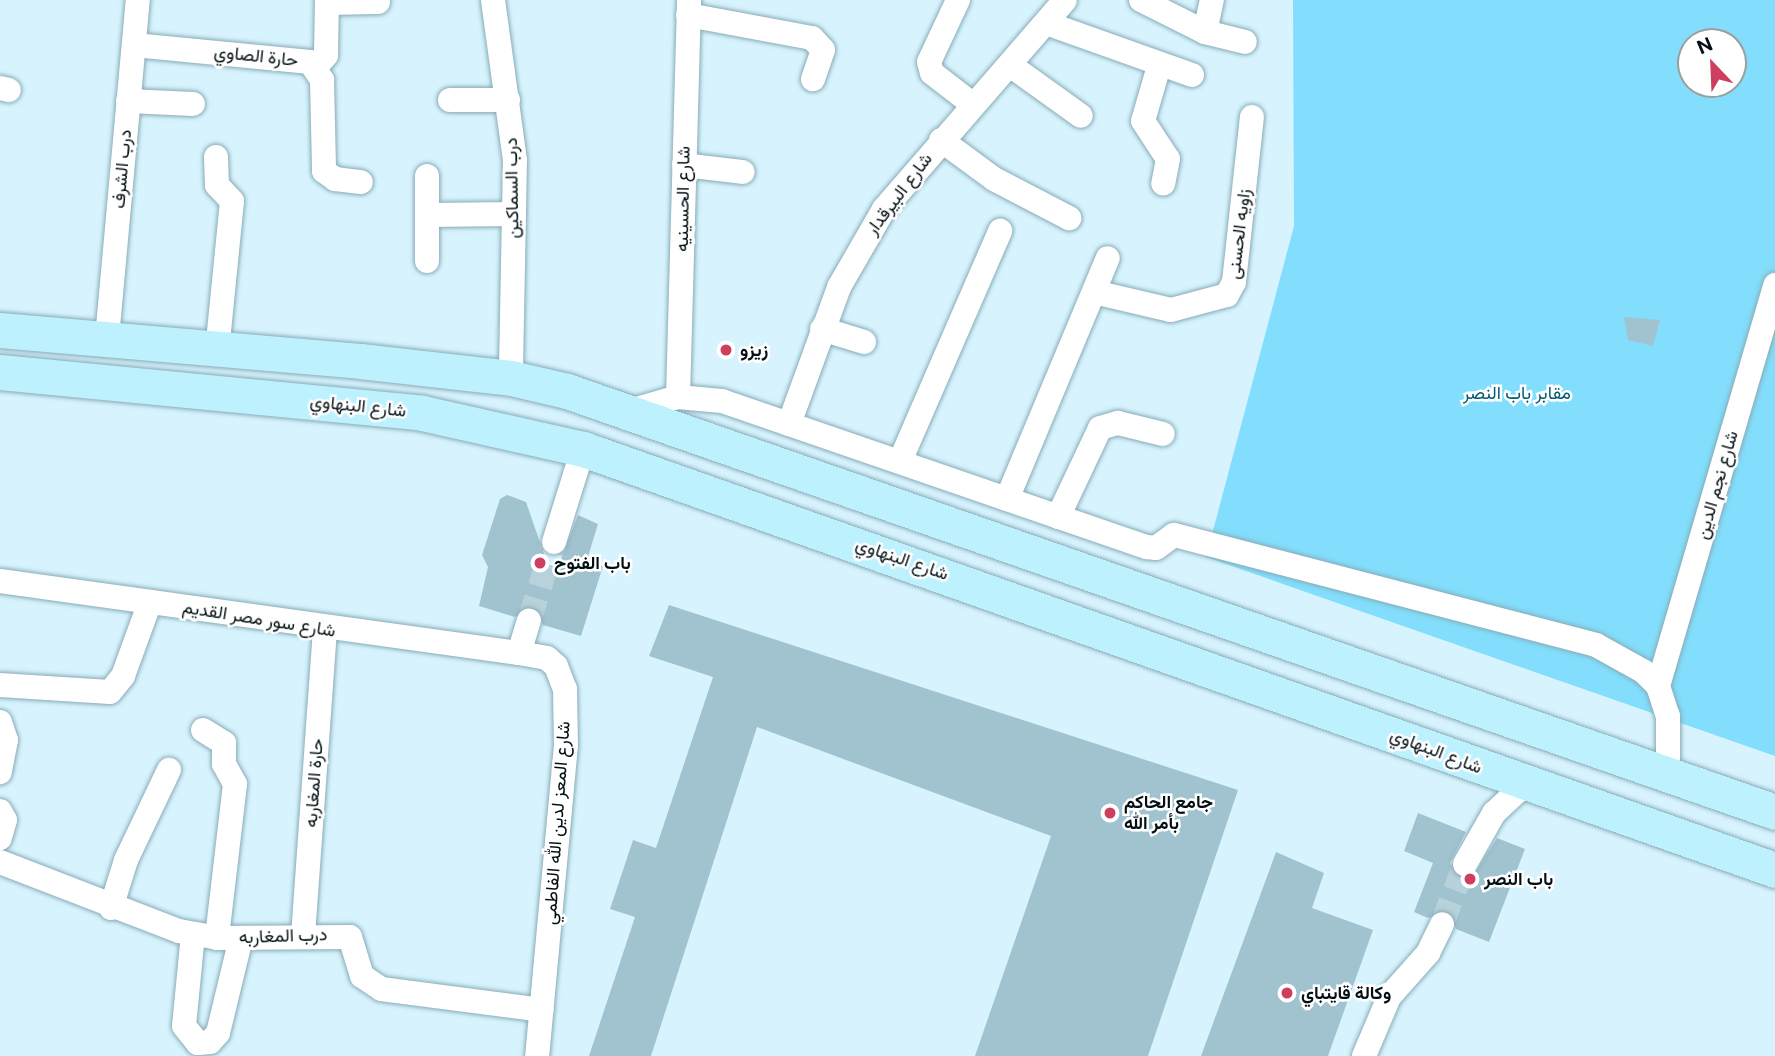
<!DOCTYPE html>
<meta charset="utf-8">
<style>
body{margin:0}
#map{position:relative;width:1775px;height:1056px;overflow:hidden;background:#d7f4fe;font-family:"Public Sans",Vazirmatn,sans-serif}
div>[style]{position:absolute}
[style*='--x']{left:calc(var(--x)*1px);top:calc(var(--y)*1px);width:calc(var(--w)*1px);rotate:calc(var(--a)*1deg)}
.green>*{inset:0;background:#82defc}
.building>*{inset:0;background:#a0c3cf}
.minor-tunnel>*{height:24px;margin-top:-12px;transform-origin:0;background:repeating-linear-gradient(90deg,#b7d2db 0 24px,transparent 0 36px)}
.roads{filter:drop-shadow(0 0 2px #88abb7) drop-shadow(0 0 2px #88abb7)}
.minor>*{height:24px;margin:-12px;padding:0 12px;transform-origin:12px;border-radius:12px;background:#fff}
.secondary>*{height:35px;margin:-17.5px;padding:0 17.5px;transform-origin:17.5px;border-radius:17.5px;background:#bdf1fe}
.dots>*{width:19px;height:19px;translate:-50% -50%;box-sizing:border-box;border:4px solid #fff;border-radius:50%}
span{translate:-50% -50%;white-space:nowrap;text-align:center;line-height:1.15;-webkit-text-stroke:5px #fff;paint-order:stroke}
.street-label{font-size:18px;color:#030f13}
.poi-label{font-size:18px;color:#030f13;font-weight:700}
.left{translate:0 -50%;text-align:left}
.park-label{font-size:18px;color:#005a70}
.north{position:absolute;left:1677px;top:28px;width:70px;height:70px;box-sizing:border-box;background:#fff;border:2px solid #9a9fa1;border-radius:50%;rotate:337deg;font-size:19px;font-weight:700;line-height:28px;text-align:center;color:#030f13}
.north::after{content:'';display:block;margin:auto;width:24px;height:32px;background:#ce3e5f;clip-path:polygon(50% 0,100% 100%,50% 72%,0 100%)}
</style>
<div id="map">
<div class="green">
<i style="clip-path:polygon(evenodd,1293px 0,1775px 0,1775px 756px,1206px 557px,1294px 226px,1293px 0,1691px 42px,1733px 42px,1733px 84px,1691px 84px,1691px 42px)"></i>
</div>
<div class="building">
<i style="clip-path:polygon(1624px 317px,1660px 320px,1653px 346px,1628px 340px)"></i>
<i style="clip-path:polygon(507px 495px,526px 502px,553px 580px,578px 515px,598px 524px,587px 560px,603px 566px,581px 636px,543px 625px,533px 607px,515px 617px,479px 606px,488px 567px,482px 555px,500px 499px)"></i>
<i style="clip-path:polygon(669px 605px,1238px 790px,1148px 1056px,975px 1056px,1051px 836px,757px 727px,651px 1056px,589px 1056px,635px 917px,610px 909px,633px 840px,656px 848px,713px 677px,649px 656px)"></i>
<i style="clip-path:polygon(1418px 813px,1466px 832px,1450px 863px,1458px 877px,1473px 876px,1497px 838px,1525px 849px,1489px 942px,1456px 929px,1448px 910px,1428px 918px,1414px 912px,1433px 863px,1404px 851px)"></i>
<i style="clip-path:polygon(1276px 852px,1324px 873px,1312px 908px,1373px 930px,1328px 1056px,1201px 1056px)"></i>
</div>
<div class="minor-tunnel">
<i style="--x:529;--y:621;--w:83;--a:-72.4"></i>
<i style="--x:1442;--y:924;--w:64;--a:-69"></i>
</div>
<div class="roads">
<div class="minor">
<i style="--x:493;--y:0;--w:162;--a:82.2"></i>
<i style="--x:515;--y:160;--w:218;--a:91.1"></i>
<i style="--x:958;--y:0;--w:68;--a:115.1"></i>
<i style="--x:929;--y:62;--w:11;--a:75"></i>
<i style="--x:932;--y:73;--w:49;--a:37.6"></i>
<i style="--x:1141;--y:0;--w:72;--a:26.6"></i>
<i style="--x:1205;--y:32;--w:41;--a:14"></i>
<i style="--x:327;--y:3;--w:51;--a:-1.1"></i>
<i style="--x:688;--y:15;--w:126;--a:10.5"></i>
<i style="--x:812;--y:38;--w:16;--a:47"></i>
<i style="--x:823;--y:50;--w:31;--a:109"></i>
<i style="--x:1046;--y:23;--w:155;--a:19.6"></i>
<i style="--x:1205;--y:32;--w:33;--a:-78"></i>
<i style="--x:134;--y:45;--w:177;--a:5.5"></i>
<i style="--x:310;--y:62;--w:22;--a:56"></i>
<i style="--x:322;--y:80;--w:91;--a:88.7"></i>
<i style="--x:324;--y:171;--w:14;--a:36"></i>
<i style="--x:335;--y:179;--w:26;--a:7"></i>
<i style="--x:1010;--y:65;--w:87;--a:35.7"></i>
<i style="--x:1159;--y:66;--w:57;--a:106.2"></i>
<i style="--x:1143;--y:121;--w:45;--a:56.7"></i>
<i style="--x:1168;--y:159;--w:25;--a:101"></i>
<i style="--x:316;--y:67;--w:16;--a:-50"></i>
<i style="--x:326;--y:55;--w:55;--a:-89"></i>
<i style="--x:0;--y:88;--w:9;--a:13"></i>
<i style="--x:450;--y:100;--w:58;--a:0"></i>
<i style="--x:128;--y:101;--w:65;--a:2.6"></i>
<i style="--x:941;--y:140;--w:66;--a:36.3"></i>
<i style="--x:994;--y:179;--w:85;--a:27.5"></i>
<i style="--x:216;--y:157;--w:28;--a:88"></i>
<i style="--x:217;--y:185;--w:22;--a:47"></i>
<i style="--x:232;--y:201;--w:150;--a:95.7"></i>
<i style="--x:684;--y:165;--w:59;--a:6.8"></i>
<i style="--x:427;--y:215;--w:87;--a:-0.7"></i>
<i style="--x:427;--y:261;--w:85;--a:-90"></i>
<i style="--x:1094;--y:292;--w:79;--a:13.2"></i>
<i style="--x:1171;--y:310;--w:58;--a:-15"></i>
<i style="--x:1227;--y:295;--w:15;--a:-62"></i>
<i style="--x:1234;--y:282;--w:166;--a:-83.8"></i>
<i style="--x:822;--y:329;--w:44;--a:17.2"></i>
<i style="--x:107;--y:338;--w:339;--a:-84.8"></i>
<i style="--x:678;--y:397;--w:397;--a:-88.4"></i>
<i style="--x:626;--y:412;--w:54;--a:-16.1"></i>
<i style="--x:678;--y:397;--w:44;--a:5.2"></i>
<i style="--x:722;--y:401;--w:449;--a:19"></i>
<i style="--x:1147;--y:547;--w:9;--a:6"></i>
<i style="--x:1156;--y:548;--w:22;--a:-36"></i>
<i style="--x:1174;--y:535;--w:436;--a:14.6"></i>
<i style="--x:1596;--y:645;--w:54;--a:29"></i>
<i style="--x:1643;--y:671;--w:21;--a:45"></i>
<i style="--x:1658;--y:686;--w:32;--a:72"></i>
<i style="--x:1668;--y:716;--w:61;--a:90"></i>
<i style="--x:789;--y:424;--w:146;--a:-69.9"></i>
<i style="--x:839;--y:287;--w:90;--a:-60"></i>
<i style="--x:884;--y:209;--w:276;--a:-49.1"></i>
<i style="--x:901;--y:459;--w:249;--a:-66.5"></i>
<i style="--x:1007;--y:499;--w:261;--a:-67.3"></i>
<i style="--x:1058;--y:517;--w:98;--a:-64.7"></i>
<i style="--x:1100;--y:428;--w:19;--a:-16"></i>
<i style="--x:1118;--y:423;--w:46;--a:13.7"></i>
<i style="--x:554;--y:542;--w:97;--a:-72.7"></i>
<i style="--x:0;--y:581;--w:524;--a:7.9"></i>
<i style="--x:519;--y:653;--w:28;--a:10"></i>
<i style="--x:547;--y:658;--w:12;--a:42"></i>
<i style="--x:556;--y:666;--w:25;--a:69"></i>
<i style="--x:565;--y:689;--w:56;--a:89"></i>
<i style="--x:566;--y:745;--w:312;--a:95.3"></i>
<i style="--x:519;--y:653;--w:34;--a:-73"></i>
<i style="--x:0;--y:685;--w:110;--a:3.6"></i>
<i style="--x:110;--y:692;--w:21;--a:-51"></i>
<i style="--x:123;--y:676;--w:79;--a:-70"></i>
<i style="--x:1658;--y:686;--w:418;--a:-73.7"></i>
<i style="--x:0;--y:722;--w:19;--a:72"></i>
<i style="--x:6;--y:740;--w:33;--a:101"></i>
<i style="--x:203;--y:730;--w:25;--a:32"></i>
<i style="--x:224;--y:743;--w:21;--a:90"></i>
<i style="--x:224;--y:764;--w:23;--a:61"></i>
<i style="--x:235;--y:784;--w:155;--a:96.7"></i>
<i style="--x:0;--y:811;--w:10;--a:61"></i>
<i style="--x:5;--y:820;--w:19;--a:106"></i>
<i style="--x:0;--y:862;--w:192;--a:21.1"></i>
<i style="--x:179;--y:931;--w:39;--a:10"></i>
<i style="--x:217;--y:938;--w:133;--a:-0.4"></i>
<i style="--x:350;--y:937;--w:41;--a:72.9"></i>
<i style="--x:362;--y:976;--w:23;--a:34"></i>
<i style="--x:381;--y:989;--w:162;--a:7.4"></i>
<i style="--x:1465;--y:864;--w:59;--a:-60.4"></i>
<i style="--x:1494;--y:813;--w:41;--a:-43"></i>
<i style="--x:111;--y:908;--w:50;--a:-72.6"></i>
<i style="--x:126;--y:860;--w:100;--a:-64.5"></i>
<i style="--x:193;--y:934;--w:92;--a:95.6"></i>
<i style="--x:184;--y:1026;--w:22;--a:51"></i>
<i style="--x:198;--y:1043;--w:12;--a:-5"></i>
<i style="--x:210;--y:1042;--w:12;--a:-48"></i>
<i style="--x:218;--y:1033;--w:98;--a:-76.4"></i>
<i style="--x:303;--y:936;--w:308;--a:-85.9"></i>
<i style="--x:1364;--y:1056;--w:64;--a:-67"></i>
<i style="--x:1389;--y:997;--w:59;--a:-48.4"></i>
<i style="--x:1428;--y:953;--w:32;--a:-64"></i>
</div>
<div class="secondary">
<i style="--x:0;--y:330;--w:361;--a:4.9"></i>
<i style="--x:360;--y:361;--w:152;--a:6.4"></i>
<i style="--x:511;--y:378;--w:57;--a:13.1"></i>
<i style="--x:567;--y:391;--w:1279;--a:19.21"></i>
<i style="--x:0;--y:372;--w:424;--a:5.5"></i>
<i style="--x:422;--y:413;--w:165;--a:12.6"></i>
<i style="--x:583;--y:449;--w:1264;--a:19.45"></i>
</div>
</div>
<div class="dots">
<i style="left:726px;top:350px;background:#ce3e5f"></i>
<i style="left:540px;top:563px;background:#ce3e5f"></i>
<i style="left:1110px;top:813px;background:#ce3e5f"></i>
<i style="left:1470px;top:879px;background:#ce3e5f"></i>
<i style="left:1287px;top:993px;background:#ce3e5f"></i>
</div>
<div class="street-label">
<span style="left:256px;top:56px;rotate:6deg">حارة الصاوي</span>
<span style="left:122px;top:169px;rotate:-85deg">درب الشرف</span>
<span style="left:512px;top:188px;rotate:-91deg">درب السماكين</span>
<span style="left:899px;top:194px;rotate:-53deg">شارع البيرقدار</span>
<span style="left:683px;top:199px;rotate:-89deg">شارع الحسينيه</span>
<span style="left:1239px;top:234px;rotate:-83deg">زاويه الحسنى</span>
<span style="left:358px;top:406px;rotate:6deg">شارع البنهاوي</span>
<span style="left:1717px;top:485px;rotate:-74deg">شارع نجم الدين</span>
<span style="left:902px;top:559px;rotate:19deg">شارع البنهاوي</span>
<span style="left:259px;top:619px;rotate:9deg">شارع سور مصر القديم</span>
<span style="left:1436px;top:751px;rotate:21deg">شارع البنهاوي</span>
<span style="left:314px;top:783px;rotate:-86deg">حارة المغاربه</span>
<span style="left:557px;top:823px;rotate:-86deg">شارع المعز لدين الله الفاطمي</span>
<span style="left:283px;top:936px;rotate:-2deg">درب المغاربه</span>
</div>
<div class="poi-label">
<span class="left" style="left:740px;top:350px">زيزو</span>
<span class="left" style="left:554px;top:563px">باب الفتوح</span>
<span class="left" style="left:1124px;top:813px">جامع الحاكم<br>بأمر الله</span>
<span class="left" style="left:1484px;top:879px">باب النصر</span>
<span class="left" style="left:1301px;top:993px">وكالة قايتباي</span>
</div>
<div class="park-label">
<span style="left:1517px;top:393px">مقابر باب النصر</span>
</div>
<div class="north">N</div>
</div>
